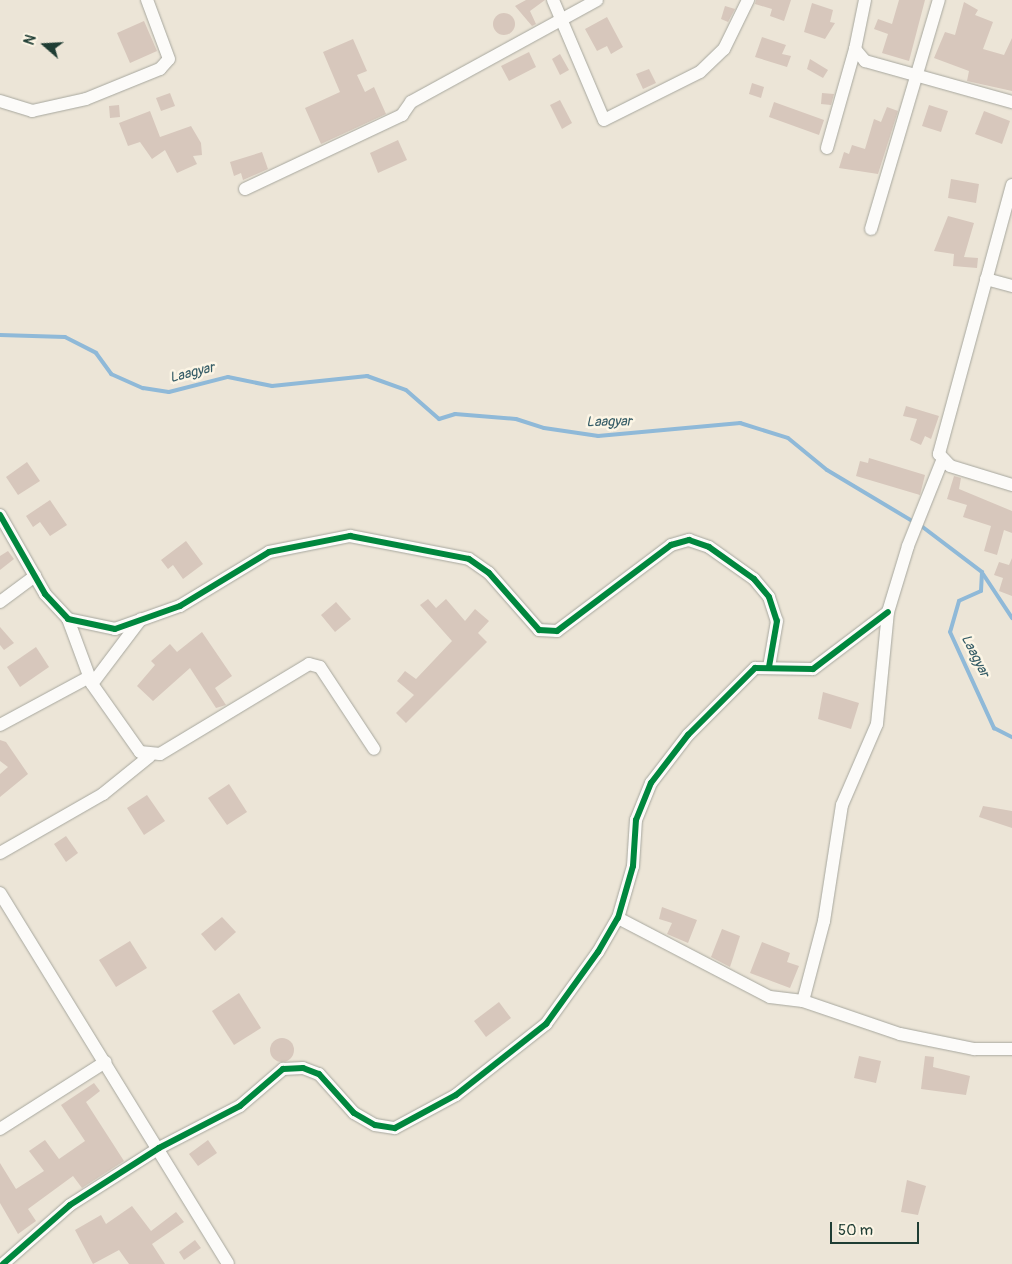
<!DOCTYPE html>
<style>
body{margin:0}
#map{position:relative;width:1012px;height:1264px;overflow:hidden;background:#ece5d7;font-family:Pangolin,sans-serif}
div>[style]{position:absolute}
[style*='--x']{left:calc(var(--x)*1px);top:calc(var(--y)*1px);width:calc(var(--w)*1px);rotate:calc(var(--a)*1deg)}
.stream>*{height:4px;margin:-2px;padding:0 2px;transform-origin:2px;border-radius:2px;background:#8fb9d8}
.building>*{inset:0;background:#d7c7bc}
.round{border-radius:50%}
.roads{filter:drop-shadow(0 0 1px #a7a79e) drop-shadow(0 0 1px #a7a79e)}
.street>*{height:12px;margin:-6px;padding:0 6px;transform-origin:6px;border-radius:6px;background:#fcfbf9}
.cycleway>*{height:6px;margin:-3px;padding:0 3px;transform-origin:3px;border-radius:3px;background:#00873e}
span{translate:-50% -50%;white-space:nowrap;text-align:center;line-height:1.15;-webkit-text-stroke:5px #fcf5e5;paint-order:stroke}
.water-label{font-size:14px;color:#355c66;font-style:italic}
.north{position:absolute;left:20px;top:20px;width:50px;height:50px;-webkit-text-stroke:4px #fcf5e5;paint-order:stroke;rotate:289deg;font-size:14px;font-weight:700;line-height:20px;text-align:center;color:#1f3d34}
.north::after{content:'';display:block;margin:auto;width:18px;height:22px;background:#1f3d34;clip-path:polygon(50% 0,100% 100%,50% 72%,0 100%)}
.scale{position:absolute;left:830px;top:1222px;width:89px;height:22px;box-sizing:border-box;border:2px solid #1f3d34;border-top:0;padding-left:6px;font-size:15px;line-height:18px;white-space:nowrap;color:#1f3d34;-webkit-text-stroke:4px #fcf5e5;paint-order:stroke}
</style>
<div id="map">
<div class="stream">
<i style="--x:0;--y:335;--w:65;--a:1.8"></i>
<i style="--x:65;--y:337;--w:35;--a:27"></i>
<i style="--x:96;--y:353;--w:26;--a:54"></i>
<i style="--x:111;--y:374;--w:35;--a:24"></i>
<i style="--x:143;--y:388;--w:26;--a:9"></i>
<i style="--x:169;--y:392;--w:61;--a:-14.3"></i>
<i style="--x:228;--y:377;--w:45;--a:11.6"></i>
<i style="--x:272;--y:386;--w:96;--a:-6"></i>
<i style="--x:367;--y:376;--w:41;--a:19.7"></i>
<i style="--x:406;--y:390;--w:44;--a:41.3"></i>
<i style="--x:439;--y:419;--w:17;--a:-17"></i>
<i style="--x:455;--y:414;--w:61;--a:4.7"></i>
<i style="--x:516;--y:419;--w:29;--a:18"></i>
<i style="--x:544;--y:428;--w:55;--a:8.4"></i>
<i style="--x:598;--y:436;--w:143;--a:-5.2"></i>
<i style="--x:740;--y:423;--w:50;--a:17.4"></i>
<i style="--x:788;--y:438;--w:50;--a:39.4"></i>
<i style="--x:827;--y:470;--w:101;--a:30.9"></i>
<i style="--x:920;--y:525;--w:78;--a:37.2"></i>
<i style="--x:982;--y:572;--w:19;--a:93"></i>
<i style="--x:981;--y:591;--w:24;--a:156"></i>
<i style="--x:959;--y:601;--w:32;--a:106"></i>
<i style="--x:950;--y:632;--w:106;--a:65.4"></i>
<i style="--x:994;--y:728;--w:20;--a:27"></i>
<i style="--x:983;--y:574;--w:53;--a:56.6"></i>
</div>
<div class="building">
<i style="clip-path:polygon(526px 0,545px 0,530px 11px,536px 24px,532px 26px,515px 6px)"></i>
<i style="clip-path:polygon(756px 0,791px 0,784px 21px,770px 16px,772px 9px,755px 4px)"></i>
<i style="clip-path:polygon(899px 0,925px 0,909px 61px,882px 53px,888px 34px,874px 29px,878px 19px,892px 24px)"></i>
<i style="clip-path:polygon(964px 2px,978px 10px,975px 15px,993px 22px,983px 49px,1004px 55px,1012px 38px,1012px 91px,967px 81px,969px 71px,934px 58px,945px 32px,955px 35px)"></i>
<i style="clip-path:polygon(812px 3px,833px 10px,830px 22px,835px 23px,825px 39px,804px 32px)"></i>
<i style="clip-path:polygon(725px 6px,735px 9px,728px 22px,721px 19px)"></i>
<i class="round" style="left:493px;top:13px;width:22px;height:22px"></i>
<i style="clip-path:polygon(607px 17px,623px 47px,611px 54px,607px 46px,597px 51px,585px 29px)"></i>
<i style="clip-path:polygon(144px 21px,157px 51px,130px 63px,117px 33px)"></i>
<i style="clip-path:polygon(762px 37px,786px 45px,782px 54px,791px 56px,787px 67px,755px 57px)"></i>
<i style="clip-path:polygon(353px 39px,367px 71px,357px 75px,365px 92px,374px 87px,386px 114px,321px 144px,305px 108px,340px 92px,323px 52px)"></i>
<i style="clip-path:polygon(529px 52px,536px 67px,509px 81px,501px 66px)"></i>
<i style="clip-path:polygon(560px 54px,569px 70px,560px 75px,552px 59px)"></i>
<i style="clip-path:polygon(810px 59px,828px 70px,823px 78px,807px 69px)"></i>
<i style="clip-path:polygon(649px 69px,656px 83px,643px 89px,636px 74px)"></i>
<i style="clip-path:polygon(752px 83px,764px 87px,761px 98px,749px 94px)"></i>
<i style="clip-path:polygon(170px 93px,175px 106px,161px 111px,156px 98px)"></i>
<i style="clip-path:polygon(822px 93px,834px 94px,831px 105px,821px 104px)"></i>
<i style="clip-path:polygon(560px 100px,572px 123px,562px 129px,550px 105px)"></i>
<i style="clip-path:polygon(774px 102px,824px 120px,819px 135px,769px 117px)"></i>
<i style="clip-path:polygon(119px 105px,120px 117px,110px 118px,109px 106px)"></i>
<i style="clip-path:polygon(929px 105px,948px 111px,941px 132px,922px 126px)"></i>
<i style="clip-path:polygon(887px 107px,898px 111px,878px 174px,839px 168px,844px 152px,849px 154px,852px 145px,865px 149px,874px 119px,881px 122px)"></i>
<i style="clip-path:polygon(150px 111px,160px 137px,191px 126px,201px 143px,202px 155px,193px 156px,197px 164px,177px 173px,165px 150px,152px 159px,140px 142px,128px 146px,119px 123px)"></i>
<i style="clip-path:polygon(984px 111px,1010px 121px,1002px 144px,975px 134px)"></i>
<i style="clip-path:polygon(398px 140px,407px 160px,378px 173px,370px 153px)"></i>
<i style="clip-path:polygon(262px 152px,268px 169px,243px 180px,241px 173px,234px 176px,230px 162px)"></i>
<i style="clip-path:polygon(951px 179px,979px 184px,976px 203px,948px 198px)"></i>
<i style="clip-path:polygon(948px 216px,974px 223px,964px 257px,978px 258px,977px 268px,953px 266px,954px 254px,934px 251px)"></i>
<i style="clip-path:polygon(906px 406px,939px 416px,931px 439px,925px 436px,921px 445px,910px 440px,917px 419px,903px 416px)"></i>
<i style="clip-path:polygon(869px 458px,925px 475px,920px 495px,856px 476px,860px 461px,868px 463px)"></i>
<i style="clip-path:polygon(27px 462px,40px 481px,18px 495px,6px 477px)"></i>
<i style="clip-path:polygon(954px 476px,961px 478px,959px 489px,1012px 511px,1012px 533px,1004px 530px,997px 555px,984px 551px,991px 526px,963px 517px,967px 505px,947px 499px)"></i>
<i style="clip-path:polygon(50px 500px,67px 525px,50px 536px,40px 522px,33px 527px,26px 516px)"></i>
<i style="clip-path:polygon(186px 541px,203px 564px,183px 579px,173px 565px,168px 569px,161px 560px)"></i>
<i style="clip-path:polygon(8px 551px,14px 559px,0 570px,0 556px)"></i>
<i style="clip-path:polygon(1012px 558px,1012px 596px,999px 591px,1003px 578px,994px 575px,999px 562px,1009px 565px)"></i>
<i style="clip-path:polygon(428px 599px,436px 608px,446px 599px,465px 621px,475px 609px,489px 621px,478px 633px,487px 642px,406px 723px,396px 713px,414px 695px,397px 681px,405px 671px,416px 679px,452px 641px,420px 605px)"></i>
<i style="clip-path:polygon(336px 602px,351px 619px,335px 632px,321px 615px)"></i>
<i style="clip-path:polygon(0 627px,14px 643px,4px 650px,0 645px)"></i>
<i style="clip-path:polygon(202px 632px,232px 676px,215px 688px,226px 705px,216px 708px,190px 668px,153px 701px,137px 686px,155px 665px,151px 661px,170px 644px,177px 652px)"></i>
<i style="clip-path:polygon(36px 647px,49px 667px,20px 687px,7px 667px)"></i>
<i style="clip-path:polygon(823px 692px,859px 703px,851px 729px,818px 719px)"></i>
<i style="clip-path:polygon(0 740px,6px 742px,28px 774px,0 797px,0 774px,8px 767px,0 761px)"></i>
<i style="clip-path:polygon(229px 784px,247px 812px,227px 825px,208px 798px)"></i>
<i style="clip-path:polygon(147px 795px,165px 821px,144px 835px,127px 808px)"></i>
<i style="clip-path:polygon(983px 806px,1012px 811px,1012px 828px,979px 817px)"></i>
<i style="clip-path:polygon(66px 836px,78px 853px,66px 862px,54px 844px)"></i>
<i style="clip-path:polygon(662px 907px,697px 920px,688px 943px,667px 934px,672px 923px,659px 919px)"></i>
<i style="clip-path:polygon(222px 917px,236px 932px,215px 951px,201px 934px)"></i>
<i style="clip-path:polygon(722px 929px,740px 936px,730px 967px,711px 957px)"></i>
<i style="clip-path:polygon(130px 941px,147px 968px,116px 987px,99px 960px)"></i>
<i style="clip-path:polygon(762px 942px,790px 953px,787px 962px,799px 966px,790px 988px,750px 973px)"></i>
<i style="clip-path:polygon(239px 993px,261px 1028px,234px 1045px,212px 1011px)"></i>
<i style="clip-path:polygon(499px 1002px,511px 1018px,486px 1037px,474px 1021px)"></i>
<i class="round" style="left:270px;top:1038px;width:24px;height:24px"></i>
<i style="clip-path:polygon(859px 1056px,881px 1061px,876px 1083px,854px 1078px)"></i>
<i style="clip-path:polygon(925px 1056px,934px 1057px,933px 1067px,970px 1076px,966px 1095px,921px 1089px)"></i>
<i style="clip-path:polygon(94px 1083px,100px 1091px,86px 1102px,124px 1161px,82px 1188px,73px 1176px,28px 1209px,36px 1221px,18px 1234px,0 1203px,0 1163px,16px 1189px,44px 1171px,29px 1151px,45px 1140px,59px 1159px,85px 1141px,61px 1105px)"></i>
<i style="clip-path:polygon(208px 1140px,217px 1153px,198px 1166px,189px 1154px)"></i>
<i style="clip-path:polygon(907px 1180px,926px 1186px,918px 1215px,901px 1212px)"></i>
<i style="clip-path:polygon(132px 1206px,151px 1231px,176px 1212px,184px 1222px,152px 1244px,165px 1264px,129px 1264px,119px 1250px,93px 1264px,75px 1230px,101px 1215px,106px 1224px)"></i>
<i style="clip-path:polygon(195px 1240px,201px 1248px,184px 1260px,179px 1252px)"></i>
</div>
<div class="roads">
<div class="street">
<i style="--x:553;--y:0;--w:130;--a:67"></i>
<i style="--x:604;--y:120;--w:107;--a:-26.6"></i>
<i style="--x:700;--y:72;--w:33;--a:-44"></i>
<i style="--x:724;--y:49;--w:55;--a:-63.9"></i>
<i style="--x:865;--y:0;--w:50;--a:101.5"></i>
<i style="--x:855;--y:49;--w:16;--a:50"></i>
<i style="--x:865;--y:61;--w:153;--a:15.6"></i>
<i style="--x:0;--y:101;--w:34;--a:17"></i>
<i style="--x:32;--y:111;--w:55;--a:-12.5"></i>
<i style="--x:86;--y:99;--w:80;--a:-22.1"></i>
<i style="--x:160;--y:69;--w:13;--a:-48"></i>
<i style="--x:169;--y:59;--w:63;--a:-110.4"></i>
<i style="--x:827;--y:148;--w:103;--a:-74.2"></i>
<i style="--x:1012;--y:185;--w:279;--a:105.2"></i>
<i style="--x:939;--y:454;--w:16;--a:47"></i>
<i style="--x:950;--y:466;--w:65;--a:17"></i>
<i style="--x:245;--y:189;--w:174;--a:-25.2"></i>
<i style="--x:402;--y:115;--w:16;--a:-55"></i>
<i style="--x:411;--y:102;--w:212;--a:-28.7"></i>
<i style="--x:871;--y:229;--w:239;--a:-73.5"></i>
<i style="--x:986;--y:279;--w:27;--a:15"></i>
<i style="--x:0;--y:515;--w:91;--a:60.3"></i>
<i style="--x:45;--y:594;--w:34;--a:47"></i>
<i style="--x:68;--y:619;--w:48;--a:12"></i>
<i style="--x:115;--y:629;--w:69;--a:-19.5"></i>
<i style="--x:180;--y:606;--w:104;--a:-31.2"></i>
<i style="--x:269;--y:552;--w:83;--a:-11.2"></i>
<i style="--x:350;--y:536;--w:121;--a:10.9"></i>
<i style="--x:469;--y:559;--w:24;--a:35"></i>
<i style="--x:489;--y:573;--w:76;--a:48.7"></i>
<i style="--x:539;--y:630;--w:18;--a:3"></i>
<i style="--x:557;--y:631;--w:143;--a:-37"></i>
<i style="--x:671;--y:545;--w:19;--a:-16"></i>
<i style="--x:689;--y:540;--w:21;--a:19"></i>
<i style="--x:709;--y:547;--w:55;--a:35.4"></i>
<i style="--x:754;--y:579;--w:23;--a:50"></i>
<i style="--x:769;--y:597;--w:25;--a:72"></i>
<i style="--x:777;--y:621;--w:47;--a:99.9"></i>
<i style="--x:0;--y:602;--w:44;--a:-36.6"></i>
<i style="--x:68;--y:619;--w:69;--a:69.7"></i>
<i style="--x:92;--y:684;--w:83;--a:54.8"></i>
<i style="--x:140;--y:752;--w:20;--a:6"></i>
<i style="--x:160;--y:754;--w:174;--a:-31.1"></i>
<i style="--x:309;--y:664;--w:11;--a:15"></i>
<i style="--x:320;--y:667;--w:98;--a:56.6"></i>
<i style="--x:92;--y:684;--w:81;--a:-53"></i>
<i style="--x:0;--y:725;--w:101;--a:-28.3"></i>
<i style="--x:0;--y:853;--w:119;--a:-29.8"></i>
<i style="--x:103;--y:794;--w:60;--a:-39"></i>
<i style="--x:0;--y:893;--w:435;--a:58.4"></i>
<i style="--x:618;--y:918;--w:171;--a:27.5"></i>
<i style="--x:770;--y:997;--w:33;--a:7"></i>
<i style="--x:803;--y:1001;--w:102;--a:18.8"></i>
<i style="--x:900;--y:1034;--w:76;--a:11.5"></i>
<i style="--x:974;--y:1049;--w:38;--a:0"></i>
<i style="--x:803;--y:1001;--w:83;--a:-75.3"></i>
<i style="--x:824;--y:921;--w:117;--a:-81.2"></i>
<i style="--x:842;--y:805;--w:88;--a:-66.6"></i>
<i style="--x:877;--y:724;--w:113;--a:-84.4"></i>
<i style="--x:888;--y:612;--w:69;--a:-73.1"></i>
<i style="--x:908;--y:546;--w:92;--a:-68.2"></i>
<i style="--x:0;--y:1129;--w:125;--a:-32.5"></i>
<i style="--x:3;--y:1264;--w:89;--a:-41.4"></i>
<i style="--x:70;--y:1205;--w:106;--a:-32.6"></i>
<i style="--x:159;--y:1148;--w:91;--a:-27.4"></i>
<i style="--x:240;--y:1106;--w:57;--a:-40.7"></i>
<i style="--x:283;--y:1069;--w:20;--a:-3"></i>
<i style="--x:303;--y:1068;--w:17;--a:21"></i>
<i style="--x:319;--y:1074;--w:52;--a:48.1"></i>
<i style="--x:354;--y:1113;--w:24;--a:30"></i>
<i style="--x:375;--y:1125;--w:20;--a:9"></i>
<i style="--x:395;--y:1128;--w:69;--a:-28.4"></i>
<i style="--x:456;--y:1095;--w:115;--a:-38.3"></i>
<i style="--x:546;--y:1024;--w:89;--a:-54.2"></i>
<i style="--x:598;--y:952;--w:39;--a:-60"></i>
<i style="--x:618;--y:918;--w:54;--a:-73.9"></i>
<i style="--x:633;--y:866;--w:46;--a:-86.3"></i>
<i style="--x:636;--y:820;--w:40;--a:-68"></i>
<i style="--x:651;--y:783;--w:61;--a:-52.4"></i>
<i style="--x:688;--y:735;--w:95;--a:-45"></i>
<i style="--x:755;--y:668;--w:58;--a:1"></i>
<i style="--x:813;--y:669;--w:94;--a:-37.2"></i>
</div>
</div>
<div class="cycleway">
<i style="--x:0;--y:515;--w:91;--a:60.3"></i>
<i style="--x:45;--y:594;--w:34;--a:47"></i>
<i style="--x:68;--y:619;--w:48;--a:12"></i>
<i style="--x:115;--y:629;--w:69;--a:-19.5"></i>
<i style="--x:180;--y:606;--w:104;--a:-31.2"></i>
<i style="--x:269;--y:552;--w:83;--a:-11.2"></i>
<i style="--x:350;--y:536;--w:121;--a:10.9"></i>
<i style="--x:469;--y:559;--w:24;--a:35"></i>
<i style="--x:489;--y:573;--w:76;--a:48.7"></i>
<i style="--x:539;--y:630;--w:18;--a:3"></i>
<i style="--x:557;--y:631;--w:143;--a:-37"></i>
<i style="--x:671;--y:545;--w:19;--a:-16"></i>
<i style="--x:689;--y:540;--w:21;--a:19"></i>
<i style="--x:709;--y:547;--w:55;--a:35.4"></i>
<i style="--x:754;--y:579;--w:23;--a:50"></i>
<i style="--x:769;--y:597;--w:25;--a:72"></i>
<i style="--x:777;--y:621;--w:47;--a:99.9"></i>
<i style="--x:3;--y:1264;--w:89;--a:-41.4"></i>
<i style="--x:70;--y:1205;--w:106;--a:-32.6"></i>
<i style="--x:159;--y:1148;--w:91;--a:-27.4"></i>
<i style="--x:240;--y:1106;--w:57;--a:-40.7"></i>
<i style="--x:283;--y:1069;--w:20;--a:-3"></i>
<i style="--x:303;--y:1068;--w:17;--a:21"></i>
<i style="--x:319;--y:1074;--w:52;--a:48.1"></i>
<i style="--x:354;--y:1113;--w:24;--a:30"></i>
<i style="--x:375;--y:1125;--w:20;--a:9"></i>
<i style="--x:395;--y:1128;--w:69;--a:-28.4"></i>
<i style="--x:456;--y:1095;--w:115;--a:-38.3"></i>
<i style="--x:546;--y:1024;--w:89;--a:-54.2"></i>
<i style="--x:598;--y:952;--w:39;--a:-60"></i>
<i style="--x:618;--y:918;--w:54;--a:-73.9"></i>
<i style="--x:633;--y:866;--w:46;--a:-86.3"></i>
<i style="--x:636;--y:820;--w:40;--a:-68"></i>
<i style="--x:651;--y:783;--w:61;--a:-52.4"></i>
<i style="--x:688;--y:735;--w:95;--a:-45"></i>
<i style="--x:755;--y:668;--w:58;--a:1"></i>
<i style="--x:813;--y:669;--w:94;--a:-37.2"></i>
</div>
<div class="water-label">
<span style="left:192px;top:373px;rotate:-14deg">Laagyar</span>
<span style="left:609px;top:422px;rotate:-1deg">Laagyar</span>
<span style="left:975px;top:656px;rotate:63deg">Laagyar</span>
</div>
<div class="north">N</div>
<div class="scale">50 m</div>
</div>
